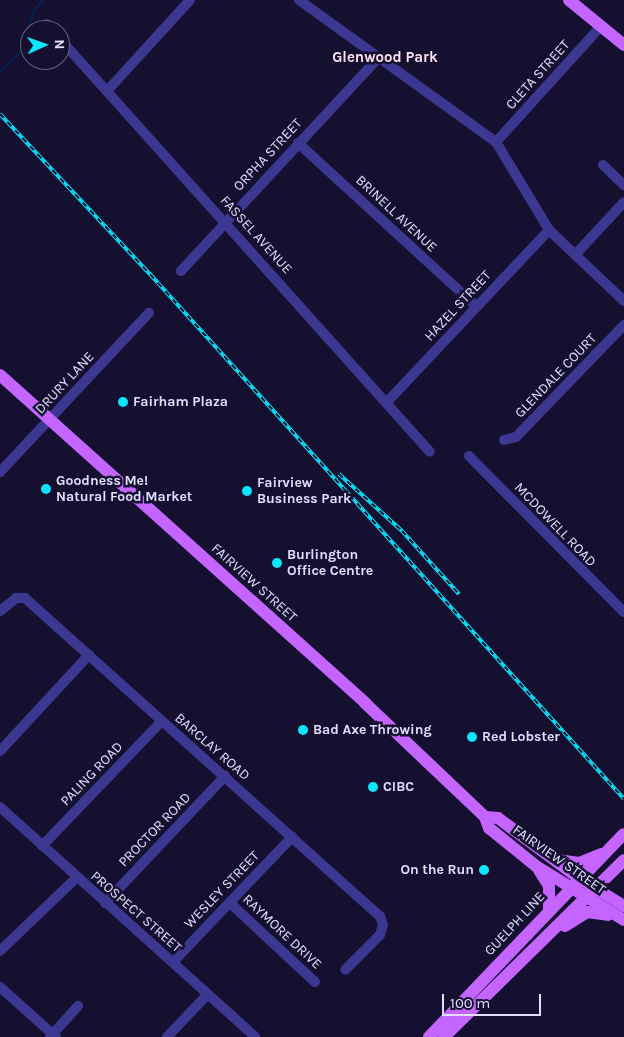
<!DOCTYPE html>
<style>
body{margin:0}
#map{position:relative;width:624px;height:1037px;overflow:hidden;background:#15102f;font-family:Karla,sans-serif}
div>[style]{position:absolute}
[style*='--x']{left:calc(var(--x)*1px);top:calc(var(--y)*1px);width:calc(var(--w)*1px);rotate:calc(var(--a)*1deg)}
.stream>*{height:2px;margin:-1px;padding:0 1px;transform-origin:1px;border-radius:1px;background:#072251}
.minor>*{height:10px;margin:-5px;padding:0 5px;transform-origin:5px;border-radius:5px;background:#3c3891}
.major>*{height:12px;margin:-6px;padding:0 6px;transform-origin:6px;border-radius:6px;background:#c565ff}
.rail>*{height:4px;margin-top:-2px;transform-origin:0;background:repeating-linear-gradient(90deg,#15102f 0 5.5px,#0ae6ff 0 11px);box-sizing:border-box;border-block:1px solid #0ae6ff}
.dots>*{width:14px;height:14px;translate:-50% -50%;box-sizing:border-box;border:2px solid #15102f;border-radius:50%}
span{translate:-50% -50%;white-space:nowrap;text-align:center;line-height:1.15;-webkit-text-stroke:5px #15102f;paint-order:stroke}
.street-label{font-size:14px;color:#e2deff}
.poi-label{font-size:14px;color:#e2deff;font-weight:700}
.left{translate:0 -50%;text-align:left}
.right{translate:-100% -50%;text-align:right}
.neighbourhood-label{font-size:15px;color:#ffe0f4;font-weight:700}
.north{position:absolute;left:20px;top:20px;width:50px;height:50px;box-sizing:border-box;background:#15102f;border:1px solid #676282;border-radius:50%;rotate:88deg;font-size:14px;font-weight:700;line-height:20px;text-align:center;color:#e2deff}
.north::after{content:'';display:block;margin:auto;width:18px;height:22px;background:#0ae6ff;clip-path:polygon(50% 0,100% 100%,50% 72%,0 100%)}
.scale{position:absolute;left:442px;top:994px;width:99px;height:22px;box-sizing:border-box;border:2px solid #e2deff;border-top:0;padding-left:6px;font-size:15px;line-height:18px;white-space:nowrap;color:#e2deff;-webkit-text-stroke:4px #15102f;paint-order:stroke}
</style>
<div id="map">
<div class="stream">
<i style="--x:0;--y:71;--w:28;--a:-42"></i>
<i style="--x:21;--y:52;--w:45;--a:-72"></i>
<i style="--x:35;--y:9;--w:12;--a:-48"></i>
</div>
<div class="minor">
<i style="--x:299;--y:0;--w:243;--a:35.8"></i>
<i style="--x:496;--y:142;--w:103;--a:58.9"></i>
<i style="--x:549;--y:230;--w:103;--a:43.4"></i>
<i style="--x:47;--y:24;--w:8;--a:50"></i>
<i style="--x:60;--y:39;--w:554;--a:48.14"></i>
<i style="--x:107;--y:91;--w:123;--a:-47.6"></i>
<i style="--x:496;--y:142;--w:156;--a:-47.8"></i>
<i style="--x:298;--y:143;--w:241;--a:42.5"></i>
<i style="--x:603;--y:165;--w:29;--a:44"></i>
<i style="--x:575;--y:255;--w:72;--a:-47.2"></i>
<i style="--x:181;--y:271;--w:289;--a:-47.2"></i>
<i style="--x:388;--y:401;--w:235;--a:-46.7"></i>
<i style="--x:504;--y:440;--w:12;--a:-14"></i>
<i style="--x:516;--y:437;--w:156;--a:-46"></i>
<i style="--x:469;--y:456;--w:220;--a:45.2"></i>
<i style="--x:0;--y:472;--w:218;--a:-46.9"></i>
<i style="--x:0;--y:611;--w:21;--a:-39"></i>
<i style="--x:16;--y:598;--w:9;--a:0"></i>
<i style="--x:25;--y:598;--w:477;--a:41.9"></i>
<i style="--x:380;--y:916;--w:9;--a:72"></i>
<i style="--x:383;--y:925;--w:10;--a:107"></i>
<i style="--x:380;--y:935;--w:49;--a:135"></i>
<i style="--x:0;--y:751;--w:131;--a:-47.2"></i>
<i style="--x:0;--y:807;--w:343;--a:42"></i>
<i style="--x:42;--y:846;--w:173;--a:-46.2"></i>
<i style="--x:105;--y:903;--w:175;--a:-46.6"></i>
<i style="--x:230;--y:903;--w:116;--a:42.9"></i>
<i style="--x:0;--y:951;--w:105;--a:-43.8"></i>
<i style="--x:173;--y:962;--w:173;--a:-46.4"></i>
<i style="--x:0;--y:987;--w:75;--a:41.8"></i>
<i style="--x:50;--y:1037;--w:42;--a:-47.9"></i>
<i style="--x:167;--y:1037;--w:59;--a:-46.4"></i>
</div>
<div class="major">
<i style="--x:569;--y:0;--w:71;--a:39.3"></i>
<i style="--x:0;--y:375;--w:491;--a:41.9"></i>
<i style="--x:365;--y:703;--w:166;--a:43.5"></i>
<i style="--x:485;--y:817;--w:12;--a:70"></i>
<i style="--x:489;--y:828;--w:60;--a:39"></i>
<i style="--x:536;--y:866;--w:103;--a:31.5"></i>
<i style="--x:485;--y:817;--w:13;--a:4"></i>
<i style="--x:498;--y:818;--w:102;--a:36.6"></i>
<i style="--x:580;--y:879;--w:52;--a:31.5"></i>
<i style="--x:558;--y:860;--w:21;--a:8"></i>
<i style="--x:579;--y:863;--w:24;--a:-22"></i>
<i style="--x:539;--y:870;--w:19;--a:58"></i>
<i style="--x:549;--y:886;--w:23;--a:90"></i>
<i style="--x:565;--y:926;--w:26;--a:-32"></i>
<i style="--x:587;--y:912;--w:21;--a:8"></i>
<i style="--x:429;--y:1037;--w:281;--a:-46.2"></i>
<i style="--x:444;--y:1037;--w:252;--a:-44.5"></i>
</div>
<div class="rail">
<i style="--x:0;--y:114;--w:231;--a:46.9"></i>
<i style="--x:158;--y:283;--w:695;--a:47.91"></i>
<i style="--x:339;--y:474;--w:85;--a:42.1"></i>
<i style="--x:402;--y:531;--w:85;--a:47.9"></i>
</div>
<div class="dots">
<i style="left:123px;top:402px;background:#0ae6ff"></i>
<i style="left:46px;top:489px;background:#0ae6ff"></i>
<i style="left:247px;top:491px;background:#0ae6ff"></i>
<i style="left:277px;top:563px;background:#0ae6ff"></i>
<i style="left:303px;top:730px;background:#0ae6ff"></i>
<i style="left:472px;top:737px;background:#0ae6ff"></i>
<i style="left:373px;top:787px;background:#0ae6ff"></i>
<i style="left:484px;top:870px;background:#0ae6ff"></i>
</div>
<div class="street-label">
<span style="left:538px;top:75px;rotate:-48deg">CLETA STREET</span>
<span style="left:268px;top:155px;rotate:-47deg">ORPHA STREET</span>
<span style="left:396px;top:214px;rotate:43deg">BRINELL AVENUE</span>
<span style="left:256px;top:235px;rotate:48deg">FASSEL AVENUE</span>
<span style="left:458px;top:306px;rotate:-47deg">HAZEL STREET</span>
<span style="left:556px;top:376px;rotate:-46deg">GLENDALE COURT</span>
<span style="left:65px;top:383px;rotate:-47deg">DRURY LANE</span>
<span style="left:555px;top:525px;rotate:46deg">MCDOWELL ROAD</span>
<span style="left:254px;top:583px;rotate:42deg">FAIRVIEW STREET</span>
<span style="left:212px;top:747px;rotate:41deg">BARCLAY ROAD</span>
<span style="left:92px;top:774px;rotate:-46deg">PALING ROAD</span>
<span style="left:155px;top:830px;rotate:-46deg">PROCTOR ROAD</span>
<span style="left:559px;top:860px;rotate:35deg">FAIRVIEW STREET</span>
<span style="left:222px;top:890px;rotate:-46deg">WESLEY STREET</span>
<span style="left:136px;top:912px;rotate:41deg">PROSPECT STREET</span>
<span style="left:515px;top:924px;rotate:-47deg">GUELPH LINE</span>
<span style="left:282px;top:932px;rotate:43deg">RAYMORE DRIVE</span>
</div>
<div class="poi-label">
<span class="left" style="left:133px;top:402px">Fairham Plaza</span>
<span class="left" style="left:56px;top:489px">Goodness Me!<br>Natural Food Market</span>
<span class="left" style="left:257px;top:491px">Fairview<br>Business Park</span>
<span class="left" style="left:287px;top:563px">Burlington<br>Office Centre</span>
<span class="left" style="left:313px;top:730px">Bad Axe Throwing</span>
<span class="left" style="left:482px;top:737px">Red Lobster</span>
<span class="left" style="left:383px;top:787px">CIBC</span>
<span class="right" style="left:474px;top:870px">On the Run</span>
</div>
<div class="neighbourhood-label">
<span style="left:385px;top:58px">Glenwood Park</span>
</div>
<div class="north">N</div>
<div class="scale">100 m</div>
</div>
